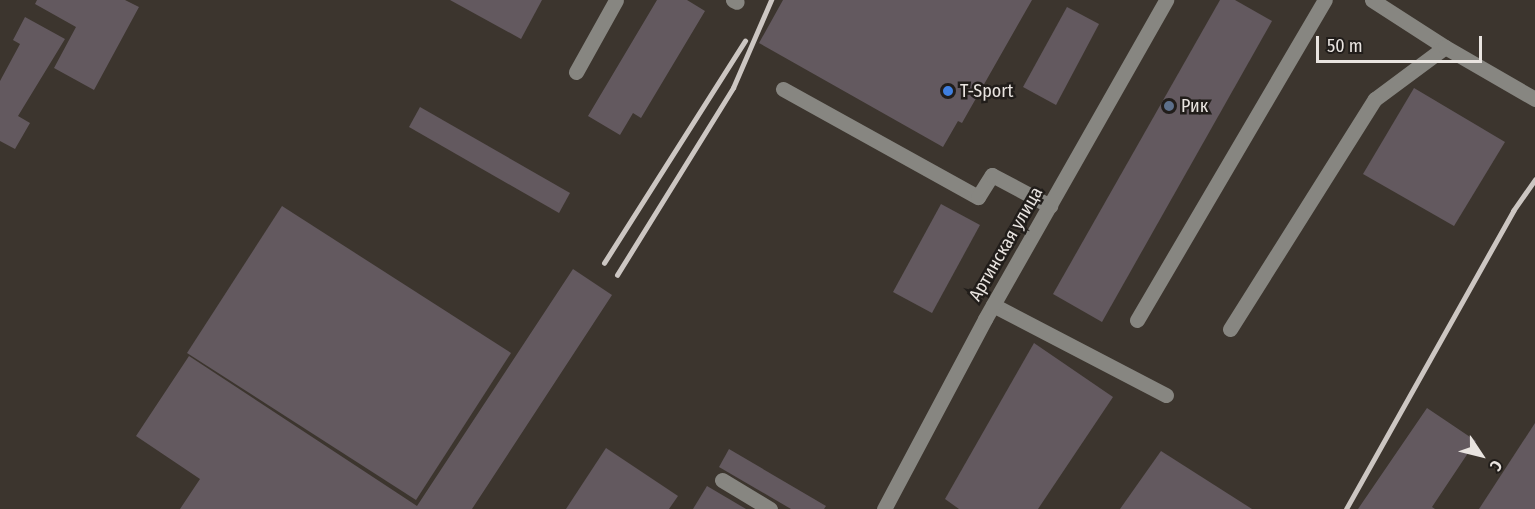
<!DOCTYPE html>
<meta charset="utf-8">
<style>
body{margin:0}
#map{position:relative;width:1535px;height:509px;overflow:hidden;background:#3c352e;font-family:"Fira Sans Condensed",sans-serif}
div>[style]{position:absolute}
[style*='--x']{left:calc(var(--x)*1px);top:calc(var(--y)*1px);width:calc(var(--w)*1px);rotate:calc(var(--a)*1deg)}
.building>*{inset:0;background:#63595f}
.minor>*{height:15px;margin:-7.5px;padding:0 7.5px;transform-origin:7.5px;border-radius:7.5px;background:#878681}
.rail>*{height:4.5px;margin:-2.25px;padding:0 2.25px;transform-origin:2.25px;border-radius:2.25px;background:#ccc6c2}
.dots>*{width:16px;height:16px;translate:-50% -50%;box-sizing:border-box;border:3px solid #211d1a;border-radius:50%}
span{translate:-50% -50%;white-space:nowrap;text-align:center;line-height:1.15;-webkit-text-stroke:5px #211d1a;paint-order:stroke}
.poi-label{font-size:18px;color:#e9e4e0}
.left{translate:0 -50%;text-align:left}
.street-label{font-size:18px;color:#e9e4e0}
.north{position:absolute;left:1451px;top:425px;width:60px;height:60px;-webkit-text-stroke:4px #211d1a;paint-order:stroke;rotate:125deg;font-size:16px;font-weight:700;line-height:24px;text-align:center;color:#e9e4e0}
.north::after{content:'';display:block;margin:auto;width:21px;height:27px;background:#e9e4e0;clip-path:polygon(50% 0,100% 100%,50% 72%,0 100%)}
.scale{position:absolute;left:1316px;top:36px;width:166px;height:27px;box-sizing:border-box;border:3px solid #e9e4e0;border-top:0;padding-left:8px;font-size:18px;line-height:21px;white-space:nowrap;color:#e9e4e0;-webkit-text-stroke:4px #211d1a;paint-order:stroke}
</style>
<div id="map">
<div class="building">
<i style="clip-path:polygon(37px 0,125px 0,139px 7px,94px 90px,54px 68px,76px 27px,35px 4px)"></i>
<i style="clip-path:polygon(450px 0,542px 0,521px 39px)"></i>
<i style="clip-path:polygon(657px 0,687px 0,705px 11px,641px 118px,633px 113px,620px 135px,588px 116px)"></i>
<i style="clip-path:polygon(783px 0,1032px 0,962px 123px,958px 121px,943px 147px,759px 43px)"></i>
<i style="clip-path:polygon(1220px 0,1235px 0,1272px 21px,1102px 322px,1053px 294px)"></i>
<i style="clip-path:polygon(1067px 7px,1099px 24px,1056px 105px,1023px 87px)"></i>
<i style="clip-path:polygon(25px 17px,65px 39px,18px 116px,30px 123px,15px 149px,0 141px,0 81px,20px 44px,13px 40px)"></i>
<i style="clip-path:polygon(1414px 88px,1505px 142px,1454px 226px,1363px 174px)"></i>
<i style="clip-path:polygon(420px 107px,570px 193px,559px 213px,409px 127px)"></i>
<i style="clip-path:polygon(941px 204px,980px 225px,932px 313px,893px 292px)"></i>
<i style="clip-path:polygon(282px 206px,511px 353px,416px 500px,187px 353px)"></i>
<i style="clip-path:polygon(573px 269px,612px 295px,472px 509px,180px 509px,200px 479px,136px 436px,189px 356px,417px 506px)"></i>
<i style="clip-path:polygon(1034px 343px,1113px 397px,1038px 509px,959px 509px,945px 499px)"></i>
<i style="clip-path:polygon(1427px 408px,1476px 441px,1432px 507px,1435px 509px,1358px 509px)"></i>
<i style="clip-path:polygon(1535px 423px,1535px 509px,1479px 509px)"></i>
<i style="clip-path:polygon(606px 448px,678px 496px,669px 509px,566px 509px)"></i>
<i style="clip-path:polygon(729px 449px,826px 506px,824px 509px,791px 509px,719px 467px)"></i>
<i style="clip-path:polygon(1161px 451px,1252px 509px,1120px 509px)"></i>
<i style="clip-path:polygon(707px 486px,746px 509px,693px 509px)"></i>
</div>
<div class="minor">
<i style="--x:733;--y:0;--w:4;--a:27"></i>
<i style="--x:1372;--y:0;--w:87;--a:32.8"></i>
<i style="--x:576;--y:72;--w:82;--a:-60.9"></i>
<i style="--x:783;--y:89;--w:223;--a:29"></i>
<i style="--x:978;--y:197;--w:26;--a:-58"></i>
<i style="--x:992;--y:175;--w:66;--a:28.1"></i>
<i style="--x:993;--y:305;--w:195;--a:27.5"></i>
<i style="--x:1137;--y:320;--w:371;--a:-59.6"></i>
<i style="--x:1230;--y:329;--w:272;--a:-57.8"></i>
<i style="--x:1375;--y:99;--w:87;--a:-36.6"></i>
<i style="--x:1445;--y:47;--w:104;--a:30"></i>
<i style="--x:722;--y:480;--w:56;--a:31.1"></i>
<i style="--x:884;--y:509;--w:215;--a:-62"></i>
<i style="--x:985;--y:319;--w:367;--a:-60.4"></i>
</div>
<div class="rail">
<i style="--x:604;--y:263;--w:263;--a:-57.6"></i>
<i style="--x:617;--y:275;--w:220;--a:-58.2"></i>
<i style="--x:733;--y:88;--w:96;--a:-66.6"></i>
<i style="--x:1346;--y:509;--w:342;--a:-60.7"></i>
<i style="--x:1513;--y:211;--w:38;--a:-55"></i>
</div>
<div class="dots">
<i style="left:948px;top:91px;background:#3f7fe0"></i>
<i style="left:1169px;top:106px;background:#5c6f8a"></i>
</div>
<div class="poi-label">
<span class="left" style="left:960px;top:91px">T-Sport</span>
<span class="left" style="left:1181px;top:106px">Рик</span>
</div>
<div class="street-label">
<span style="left:1006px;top:244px;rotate:-60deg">Артинская улица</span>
</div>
<div class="north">С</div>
<div class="scale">50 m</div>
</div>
